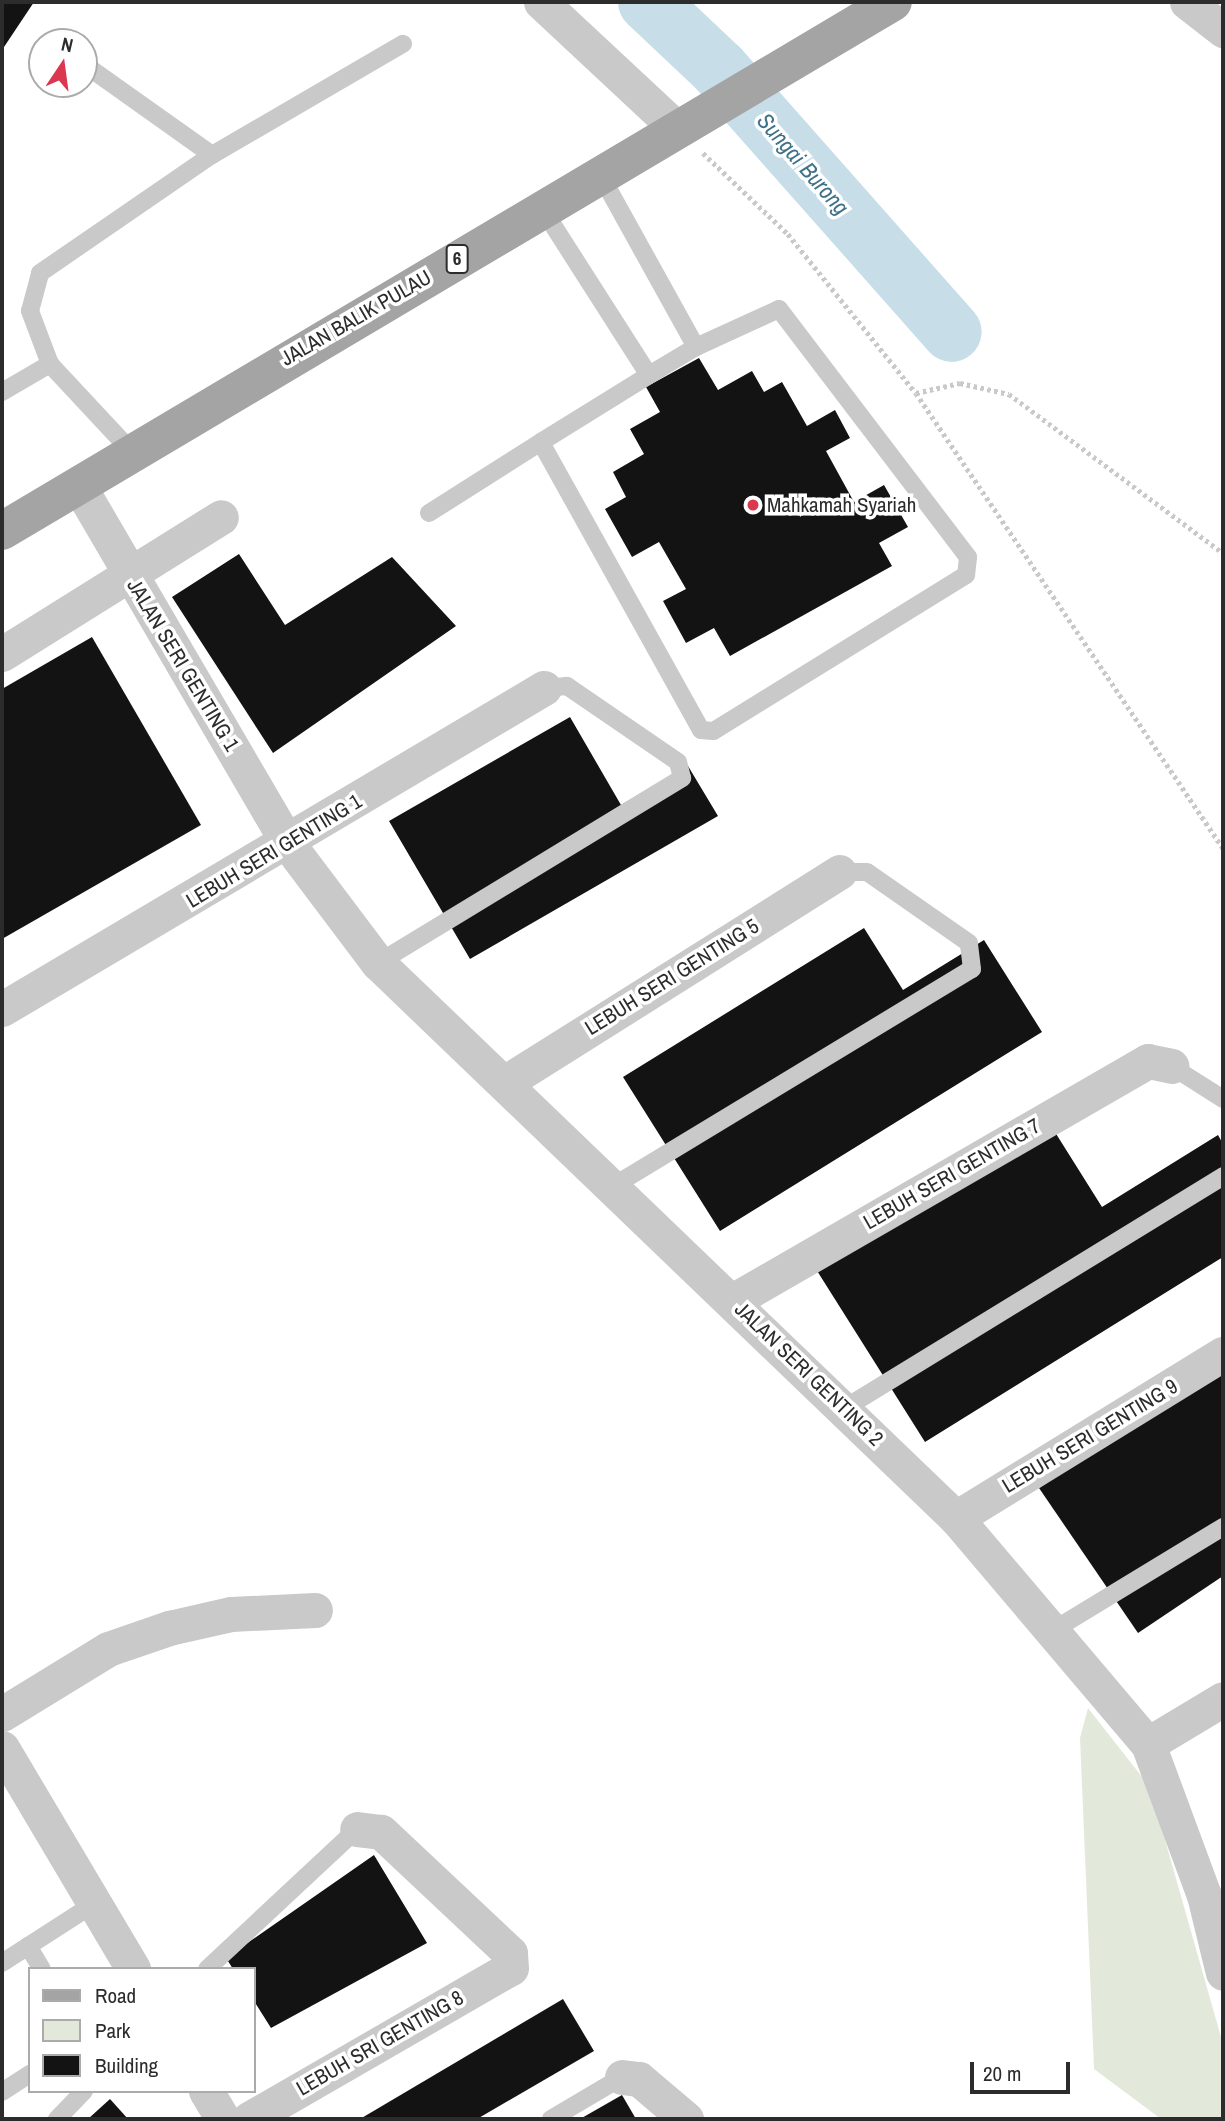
<!DOCTYPE html>
<style>
body{margin:0}
#map{position:relative;width:1225px;height:2121px;overflow:hidden;background:#fff;font-family:"Archivo Narrow",sans-serif}
div>[style]{position:absolute}
[style*='--x']{left:calc(var(--x)*1px);top:calc(var(--y)*1px);width:calc(var(--w)*1px);rotate:calc(var(--a)*1deg)}
.green>*{inset:0;background:#e3e9da}
.river>*{height:60px;margin:-30px;padding:0 30px;transform-origin:30px;border-radius:30px;background:#c7dee8}
.building>*{inset:0;background:#131313}
.path>*{height:4.5px;margin-top:-2.25px;transform-origin:0;background:repeating-linear-gradient(90deg,#c9c9c9 0 3.5px,transparent 0 7px)}
.service>*{height:18px;margin:-9px;padding:0 9px;transform-origin:9px;border-radius:9px;background:#c9c9c9}
.minor>*{height:35px;margin:-17.5px;padding:0 17.5px;transform-origin:17.5px;border-radius:17.5px;background:#c9c9c9}
.primary>*{height:38px;margin:-19px;padding:0 19px;transform-origin:19px;border-radius:19px;background:#a4a4a4}
.dots>*{width:19px;height:19px;translate:-50% -50%;box-sizing:border-box;border:4px solid #fff;border-radius:50%}
span{translate:-50% -50%;white-space:nowrap;text-align:center;line-height:1.15;-webkit-text-stroke:7px #fff;paint-order:stroke}
.shield-label span{padding:2px 5px;background:#fff;border:2px solid;border-radius:5px;-webkit-text-stroke-width:0}
.shield-label{font-size:19px;color:#2c2c2c;font-weight:700}
.street-label{font-size:21px;color:#2c2c2c}
.poi-label{font-size:21px;color:#2c2c2c}
.left{translate:0 -50%;text-align:left}
.water-label{font-size:23px;color:#3f7289;font-style:italic}
.frame{position:absolute;inset:0;border:4px solid #2c2c2c;pointer-events:none}
.legend{position:absolute;left:28px;top:1967px;width:228px;height:126px;box-sizing:border-box;background:#fff;border:2px solid #ababab;margin:0;padding:9px 12px;list-style:none;font-size:21px;color:#2c2c2c}
.legend li{display:flex;align-items:center;gap:14px;height:35px}
.legend b{width:35px;border:2px solid #ababab}
.north{position:absolute;left:28px;top:28px;width:70px;height:70px;box-sizing:border-box;background:#fff;border:2px solid #ababab;border-radius:50%;rotate:13deg;font-size:19px;font-weight:700;line-height:28px;text-align:center;color:#2c2c2c}
.north::after{content:'';display:block;margin:auto;width:24px;height:32px;background:#db374f;clip-path:polygon(50% 0,100% 100%,50% 72%,0 100%)}
.scale{position:absolute;left:970px;top:2062px;width:100px;height:32px;box-sizing:border-box;border:4px solid #2c2c2c;border-top:0;padding-left:9px;font-size:21px;line-height:24px;white-space:nowrap;color:#2c2c2c;-webkit-text-stroke:5px #fff;paint-order:stroke}
</style>
<div id="map">
<div class="green">
<i style="clip-path:polygon(1088px 1708px,1150px 1787px,1223px 2044px,1223px 2119px,1161px 2119px,1094px 2069px,1080px 1738px)"></i>
</div>
<div class="river">
<i style="--x:648;--y:2;--w:98;--a:43.3"></i>
<i style="--x:719;--y:69;--w:351;--a:48.5"></i>
</div>
<div class="building">
<i style="clip-path:polygon(2px 2px,34px 2px,2px 50px)"></i>
<i style="clip-path:polygon(699px 358px,718px 390px,752px 371px,764px 392px,782px 382px,807px 426px,835px 410px,850px 438px,826px 451px,854px 502px,884px 485px,908px 527px,879px 543px,892px 566px,730px 656px,714px 628px,686px 643px,663px 601px,686px 589px,659px 542px,632px 557px,605px 509px,626px 497px,613px 472px,644px 454px,630px 429px,660px 412px,646px 387px)"></i>
<i style="clip-path:polygon(239px 554px,285px 625px,392px 557px,456px 626px,273px 753px,172px 597px)"></i>
<i style="clip-path:polygon(92px 637px,201px 825px,2px 939px,2px 689px)"></i>
<i style="clip-path:polygon(570px 717px,621px 805px,688px 766px,718px 816px,470px 959px,389px 821px)"></i>
<i style="clip-path:polygon(864px 928px,903px 990px,984px 940px,1042px 1032px,720px 1231px,623px 1077px)"></i>
<i style="clip-path:polygon(1048px 1121px,1102px 1207px,1218px 1135px,1223px 1144px,1223px 1257px,925px 1442px,814px 1266px)"></i>
<i style="clip-path:polygon(1223px 1364px,1223px 1576px,1138px 1633px,1039px 1488px)"></i>
<i style="clip-path:polygon(374px 1855px,427px 1943px,271px 2028px,254px 2001px,254px 1969px,233px 1969px,226px 1958px)"></i>
<i style="clip-path:polygon(563px 1999px,594px 2051px,477px 2119px,360px 2119px)"></i>
<i style="clip-path:polygon(622px 2095px,636px 2119px,580px 2119px)"></i>
<i style="clip-path:polygon(110px 2099px,128px 2119px,88px 2119px)"></i>
</div>
<div class="path">
<i style="--x:703;--y:153;--w:117;--a:43.6"></i>
<i style="--x:788;--y:234;--w:204;--a:51.2"></i>
<i style="--x:916;--y:393;--w:549;--a:55.99"></i>
<i style="--x:916;--y:393;--w:45;--a:-12.8"></i>
<i style="--x:960;--y:383;--w:50;--a:12.7"></i>
<i style="--x:1009;--y:394;--w:267;--a:36.6"></i>
</div>
<div class="service">
<i style="--x:84;--y:64;--w:157;--a:35.4"></i>
<i style="--x:600;--y:174;--w:198;--a:61"></i>
<i style="--x:542;--y:208;--w:198;--a:57.4"></i>
<i style="--x:2;--y:392;--w:56;--a:-30.3"></i>
<i style="--x:132;--y:452;--w:120;--a:-133"></i>
<i style="--x:50;--y:364;--w:57;--a:-110.7"></i>
<i style="--x:30;--y:311;--w:39;--a:-75"></i>
<i style="--x:40;--y:273;--w:209;--a:-34.5"></i>
<i style="--x:212;--y:155;--w:221;--a:-30.2"></i>
<i style="--x:429;--y:513;--w:133;--a:-32.4"></i>
<i style="--x:541;--y:442;--w:127;--a:-31.8"></i>
<i style="--x:649;--y:375;--w:55;--a:-30.8"></i>
<i style="--x:696;--y:347;--w:91;--a:-24.6"></i>
<i style="--x:779;--y:309;--w:312;--a:52.7"></i>
<i style="--x:968;--y:557;--w:18;--a:96"></i>
<i style="--x:966;--y:575;--w:297;--a:148.3"></i>
<i style="--x:713;--y:731;--w:12;--a:-175"></i>
<i style="--x:701;--y:730;--w:329;--a:-119.1"></i>
<i style="--x:378;--y:963;--w:356;--a:-31.3"></i>
<i style="--x:682;--y:778;--w:16;--a:-104"></i>
<i style="--x:678;--y:762;--w:135;--a:-145.6"></i>
<i style="--x:567;--y:686;--w:23;--a:175"></i>
<i style="--x:1171;--y:1066;--w:62;--a:32.4"></i>
<i style="--x:615;--y:1185;--w:417;--a:-31.2"></i>
<i style="--x:972;--y:969;--w:26;--a:-97"></i>
<i style="--x:969;--y:943;--w:124;--a:-145.2"></i>
<i style="--x:867;--y:872;--w:28;--a:180"></i>
<i style="--x:845;--y:1408;--w:444;--a:-31.5"></i>
<i style="--x:1052;--y:1631;--w:200;--a:-31.3"></i>
<i style="--x:28;--y:1946;--w:27;--a:59"></i>
<i style="--x:2;--y:1963;--w:111;--a:-32.8"></i>
<i style="--x:207;--y:1969;--w:205;--a:-43"></i>
<i style="--x:2;--y:2092;--w:33;--a:-33"></i>
<i style="--x:57;--y:2119;--w:39;--a:-46"></i>
<i style="--x:551;--y:2119;--w:82;--a:-30.6"></i>
</div>
<div class="minor">
<i style="--x:541;--y:2;--w:186;--a:43"></i>
<i style="--x:1187;--y:2;--w:46;--a:37.9"></i>
<i style="--x:79;--y:486;--w:416;--a:59.7"></i>
<i style="--x:289;--y:845;--w:148;--a:53"></i>
<i style="--x:378;--y:963;--w:801;--a:43.84"></i>
<i style="--x:956;--y:1518;--w:297;--a:49.7"></i>
<i style="--x:1148;--y:1744;--w:161;--a:69.7"></i>
<i style="--x:1204;--y:1895;--w:80;--a:76.3"></i>
<i style="--x:2;--y:654;--w:258;--a:-32"></i>
<i style="--x:2;--y:1009;--w:630;--a:-30.64"></i>
<i style="--x:506;--y:1082;--w:394;--a:-32.2"></i>
<i style="--x:734;--y:1300;--w:478;--a:-30"></i>
<i style="--x:1148;--y:1061;--w:24;--a:12"></i>
<i style="--x:956;--y:1518;--w:313;--a:-31.6"></i>
<i style="--x:2;--y:1714;--w:124;--a:-31.5"></i>
<i style="--x:108;--y:1649;--w:65;--a:-19"></i>
<i style="--x:169;--y:1628;--w:64;--a:-12.7"></i>
<i style="--x:231;--y:1614;--w:84;--a:-2.7"></i>
<i style="--x:1148;--y:1744;--w:87;--a:-31"></i>
<i style="--x:2;--y:1748;--w:257;--a:59.3"></i>
<i style="--x:622;--y:2077;--w:17;--a:7"></i>
<i style="--x:639;--y:2079;--w:62;--a:40.4"></i>
<i style="--x:206;--y:2091;--w:33;--a:59"></i>
<i style="--x:249;--y:2119;--w:302;--a:-30"></i>
<i style="--x:511;--y:1968;--w:15;--a:-94"></i>
<i style="--x:510;--y:1953;--w:177;--a:-136.8"></i>
<i style="--x:381;--y:1832;--w:24;--a:-173"></i>
</div>
<div class="primary">
<i style="--x:2;--y:531;--w:1036;--a:-30.7"></i>
</div>
<div class="dots">
<i style="left:753px;top:505px;background:#db374f"></i>
</div>
<div class="shield-label">
<span style="left:457px;top:259px">6</span>
</div>
<div class="street-label">
<span style="left:356px;top:318px;rotate:-30deg">JALAN BALIK PULAU</span>
<span style="left:183px;top:665px;rotate:59deg">JALAN SERI GENTING 1</span>
<span style="left:274px;top:851px;rotate:-31deg">LEBUH SERI GENTING 1</span>
<span style="left:672px;top:977px;rotate:-32deg">LEBUH SERI GENTING 5</span>
<span style="left:952px;top:1174px;rotate:-30deg">LEBUH SERI GENTING 7</span>
<span style="left:809px;top:1374px;rotate:44deg">JALAN SERI GENTING 2</span>
<span style="left:1090px;top:1436px;rotate:-31deg">LEBUH SERI GENTING 9</span>
<span style="left:380px;top:2043px;rotate:-30deg">LEBUH SRI GENTING 8</span>
</div>
<div class="poi-label">
<span class="left" style="left:767px;top:505px">Mahkamah Syariah</span>
</div>
<div class="water-label">
<span style="left:803px;top:164px;rotate:49deg">Sungai Burong</span>
</div>
<div class="frame"></div>
<ul class="legend">
<li><b style="height:9px;background:#a4a4a4"></b>Road</li>
<li><b style="height:19px;background:#e3e9da"></b>Park</li>
<li><b style="height:19px;background:#131313"></b>Building</li>
</ul>
<div class="north">N</div>
<div class="scale">20 m</div>
</div>
